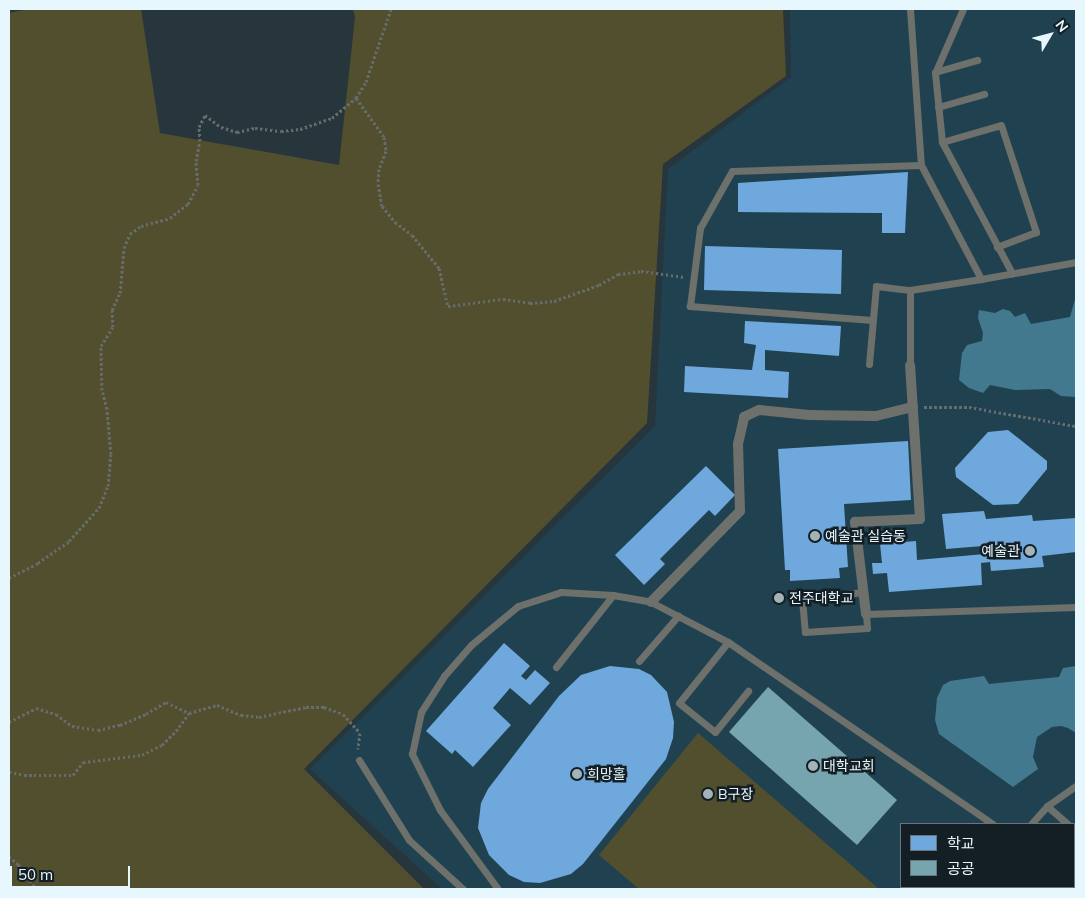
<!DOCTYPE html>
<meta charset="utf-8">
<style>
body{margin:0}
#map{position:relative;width:1085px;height:898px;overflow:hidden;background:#27363d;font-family:Mulish,"Noto Sans KR",sans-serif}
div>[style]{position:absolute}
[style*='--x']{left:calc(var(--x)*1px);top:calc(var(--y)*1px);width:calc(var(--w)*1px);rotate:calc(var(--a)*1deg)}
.built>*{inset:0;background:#204250}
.green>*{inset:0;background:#514f2d}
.water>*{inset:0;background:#42798f}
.schools>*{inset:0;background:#6fa8dc}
.public>*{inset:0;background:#76a5af}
.path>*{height:3px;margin-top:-1.5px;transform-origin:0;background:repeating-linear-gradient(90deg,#656c6b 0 2.5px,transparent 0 5px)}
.service>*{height:7px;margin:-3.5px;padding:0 3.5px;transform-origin:3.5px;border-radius:3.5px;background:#6e706b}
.pedestrian>*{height:10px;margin:-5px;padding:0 5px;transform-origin:5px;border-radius:5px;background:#6e706b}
.dots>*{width:14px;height:14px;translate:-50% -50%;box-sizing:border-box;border:2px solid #131f25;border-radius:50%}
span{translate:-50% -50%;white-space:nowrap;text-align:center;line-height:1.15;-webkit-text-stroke:5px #131f25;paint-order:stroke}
.poi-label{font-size:14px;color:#e7f7fe}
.left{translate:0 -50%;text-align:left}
.right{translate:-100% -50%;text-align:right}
.frame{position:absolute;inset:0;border:10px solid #e7f7fe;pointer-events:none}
.legend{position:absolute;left:900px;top:823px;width:175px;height:65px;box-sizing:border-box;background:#131f25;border:1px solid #68757c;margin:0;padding:6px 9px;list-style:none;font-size:15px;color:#e7f7fe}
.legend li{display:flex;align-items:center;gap:10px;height:25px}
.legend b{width:25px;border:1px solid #68757c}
.north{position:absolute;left:1025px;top:10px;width:50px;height:50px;-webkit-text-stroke:4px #131f25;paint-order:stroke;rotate:53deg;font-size:14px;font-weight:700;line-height:20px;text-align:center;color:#e7f7fe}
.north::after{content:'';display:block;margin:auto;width:18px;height:22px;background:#e7f7fe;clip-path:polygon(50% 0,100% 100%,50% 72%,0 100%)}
.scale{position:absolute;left:10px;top:866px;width:120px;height:22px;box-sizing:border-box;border:2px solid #e7f7fe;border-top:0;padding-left:6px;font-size:15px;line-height:18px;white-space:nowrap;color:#e7f7fe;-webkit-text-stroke:4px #131f25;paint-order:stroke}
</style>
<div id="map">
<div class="built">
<i style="clip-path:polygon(evenodd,790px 9px,1076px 9px,1076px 889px,442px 889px,310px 769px,655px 426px,668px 169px,791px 77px,790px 9px,901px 824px,1074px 824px,1074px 887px,901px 887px,901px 824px)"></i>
</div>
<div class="green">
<i style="clip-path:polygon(29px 9px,141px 9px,160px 133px,339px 165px,355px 17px,353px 9px,783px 9px,786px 76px,663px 164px,647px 423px,304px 769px,424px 889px,9px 889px,9px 13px)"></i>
<i style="clip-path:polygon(698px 733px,879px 889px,880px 889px,639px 889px,599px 855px)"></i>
</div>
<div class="water">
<i style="clip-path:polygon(1076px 296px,1076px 397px,1061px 396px,1050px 389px,1015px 390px,990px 385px,983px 393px,969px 388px,959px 380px,962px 353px,967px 345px,982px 341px,983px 333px,978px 318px,979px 310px,995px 313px,1003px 309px,1010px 311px,1015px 317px,1025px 313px,1031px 324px,1070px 317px)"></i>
<i style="clip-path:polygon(1076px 666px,1076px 733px,1068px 728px,1061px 726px,1052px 727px,1037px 737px,1033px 757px,1038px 769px,1013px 787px,939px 734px,935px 720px,937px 698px,943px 685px,950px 681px,984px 676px,989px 684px,1059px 677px,1063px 668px)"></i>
</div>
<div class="schools">
<i style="clip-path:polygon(908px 172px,905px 233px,882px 233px,882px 213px,738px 212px,738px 183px)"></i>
<i style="clip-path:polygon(705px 246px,842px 250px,841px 294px,704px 290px)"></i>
<i style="clip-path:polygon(745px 321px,841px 326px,839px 356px,765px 350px,765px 370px,789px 372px,788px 398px,684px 392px,685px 366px,752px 370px,756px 345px,744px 343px)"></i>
<i style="clip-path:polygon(1008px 430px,1047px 461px,1047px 469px,1018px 504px,993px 505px,956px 477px,955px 468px,988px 432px)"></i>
<i style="clip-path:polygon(908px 441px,911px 500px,844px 504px,848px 567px,839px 568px,840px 578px,790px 581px,790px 570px,785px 570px,778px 449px)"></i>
<i style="clip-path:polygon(706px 466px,735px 495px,715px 516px,709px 510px,660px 559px,665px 564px,644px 585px,615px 555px)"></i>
<i style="clip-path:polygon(984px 511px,986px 519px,1032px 515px,1033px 521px,1076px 518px,1076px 552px,1042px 556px,1044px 567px,991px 571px,990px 562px,981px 563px,982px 585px,889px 592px,887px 573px,873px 574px,872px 563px,882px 563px,880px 544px,916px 541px,917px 560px,985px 554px,983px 546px,946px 549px,942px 514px)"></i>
<i style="clip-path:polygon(504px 643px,530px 666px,521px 676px,526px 680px,535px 670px,550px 683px,530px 705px,510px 688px,493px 708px,511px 725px,473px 767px,455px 750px,452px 754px,426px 731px)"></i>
<i style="clip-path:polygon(610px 666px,639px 669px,651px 675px,667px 692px,674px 722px,673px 738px,666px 759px,583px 864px,571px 874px,540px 883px,524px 882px,509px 875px,489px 855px,478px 828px,481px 803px,488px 789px,559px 696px,581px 675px)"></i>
</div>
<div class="public">
<i style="clip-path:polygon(768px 687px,897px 800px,857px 845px,729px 732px)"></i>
</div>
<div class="path">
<i style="--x:356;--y:98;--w:48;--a:54.3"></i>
<i style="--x:384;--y:137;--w:14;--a:82"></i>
<i style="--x:386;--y:151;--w:19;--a:111"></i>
<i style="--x:379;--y:169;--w:15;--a:94"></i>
<i style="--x:378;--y:184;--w:22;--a:80"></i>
<i style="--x:382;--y:206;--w:21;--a:51"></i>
<i style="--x:395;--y:222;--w:21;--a:37"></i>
<i style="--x:412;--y:235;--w:43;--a:50.7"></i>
<i style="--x:439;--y:268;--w:39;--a:77"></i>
<i style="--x:448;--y:306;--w:55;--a:-7.3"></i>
<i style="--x:503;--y:299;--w:27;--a:8"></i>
<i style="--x:530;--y:303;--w:24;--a:-5"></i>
<i style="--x:554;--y:301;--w:48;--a:-19.6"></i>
<i style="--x:599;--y:285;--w:22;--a:-30"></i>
<i style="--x:618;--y:274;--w:23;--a:-7"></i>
<i style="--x:641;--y:271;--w:44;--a:7.8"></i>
<i style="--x:924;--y:407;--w:45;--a:0"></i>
<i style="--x:969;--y:407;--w:109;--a:10.1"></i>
<i style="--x:9;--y:578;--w:33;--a:-27"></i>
<i style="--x:38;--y:563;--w:38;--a:-35"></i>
<i style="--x:69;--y:541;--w:45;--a:-47.7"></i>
<i style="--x:99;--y:508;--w:24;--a:-68"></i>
<i style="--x:108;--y:486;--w:32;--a:-85"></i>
<i style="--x:111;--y:454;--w:45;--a:-95.1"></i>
<i style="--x:107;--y:409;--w:20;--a:-105"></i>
<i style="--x:102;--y:390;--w:44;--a:-91.3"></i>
<i style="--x:101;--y:346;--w:22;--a:-58"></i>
<i style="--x:113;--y:327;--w:17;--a:-93"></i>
<i style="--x:112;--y:310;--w:19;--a:-65"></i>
<i style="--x:120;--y:293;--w:45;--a:-84.9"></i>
<i style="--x:124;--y:248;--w:15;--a:-67"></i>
<i style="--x:130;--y:234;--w:14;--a:-36"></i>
<i style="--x:141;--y:226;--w:30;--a:-15"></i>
<i style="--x:170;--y:218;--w:23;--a:-38"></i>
<i style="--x:188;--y:204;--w:21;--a:-62"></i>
<i style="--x:198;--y:185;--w:24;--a:-95"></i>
<i style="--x:196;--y:161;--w:20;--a:-79"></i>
<i style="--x:200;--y:141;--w:14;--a:-94"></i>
<i style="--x:199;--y:127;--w:13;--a:-63"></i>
<i style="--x:205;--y:115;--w:20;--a:37"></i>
<i style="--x:221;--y:127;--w:17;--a:17"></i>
<i style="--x:237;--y:132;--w:18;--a:-13"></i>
<i style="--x:255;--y:128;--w:26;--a:7"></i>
<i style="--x:281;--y:131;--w:19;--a:-6"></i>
<i style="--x:300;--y:129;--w:34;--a:-19"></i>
<i style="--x:332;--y:118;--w:31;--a:-40"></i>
<i style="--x:356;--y:98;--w:19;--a:-58"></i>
<i style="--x:366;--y:82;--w:77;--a:-71.1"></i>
<i style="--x:9;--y:722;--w:30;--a:-27"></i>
<i style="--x:36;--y:708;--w:21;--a:17"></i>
<i style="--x:56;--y:714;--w:20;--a:37"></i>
<i style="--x:72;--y:726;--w:26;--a:9"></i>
<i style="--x:98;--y:730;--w:23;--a:-13"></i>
<i style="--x:120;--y:725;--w:28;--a:-23"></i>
<i style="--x:146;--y:714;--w:23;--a:-31"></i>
<i style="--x:166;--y:702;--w:25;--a:26"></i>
<i style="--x:9;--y:772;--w:15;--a:11"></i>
<i style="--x:24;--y:775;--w:49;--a:0"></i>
<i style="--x:73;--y:775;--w:16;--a:-52"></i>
<i style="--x:83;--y:762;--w:59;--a:-6.8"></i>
<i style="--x:142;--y:755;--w:22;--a:-27"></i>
<i style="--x:162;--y:745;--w:20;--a:-45"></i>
<i style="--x:176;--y:731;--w:22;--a:-54"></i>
<i style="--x:189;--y:713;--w:29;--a:-16"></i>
<i style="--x:217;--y:705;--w:26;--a:23"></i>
<i style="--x:241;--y:715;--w:18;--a:6"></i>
<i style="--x:259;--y:717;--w:48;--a:-12"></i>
<i style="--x:306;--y:707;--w:18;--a:0"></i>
<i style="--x:324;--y:707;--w:20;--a:20"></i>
<i style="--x:343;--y:714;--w:25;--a:48"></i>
<i style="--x:360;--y:733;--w:16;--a:97"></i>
<i style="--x:9;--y:856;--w:12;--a:42"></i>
<i style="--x:18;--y:864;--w:31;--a:54"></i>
</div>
<div class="service">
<i style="--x:910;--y:9;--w:156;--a:86"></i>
<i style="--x:921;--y:165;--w:129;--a:62.2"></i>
<i style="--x:981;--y:279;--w:97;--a:-10.1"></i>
<i style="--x:963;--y:9;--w:70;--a:113.6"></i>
<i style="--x:935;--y:73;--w:69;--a:84.2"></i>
<i style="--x:942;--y:142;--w:149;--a:61.9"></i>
<i style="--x:935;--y:72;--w:44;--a:-15.9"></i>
<i style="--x:938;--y:107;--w:48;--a:-15.8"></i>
<i style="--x:942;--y:142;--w:61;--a:-16.1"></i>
<i style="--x:1001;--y:125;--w:113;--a:71.9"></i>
<i style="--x:1036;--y:232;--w:42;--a:159"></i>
<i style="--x:872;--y:320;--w:183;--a:-175.6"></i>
<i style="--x:690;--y:306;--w:79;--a:-82.7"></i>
<i style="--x:700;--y:228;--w:65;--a:-60.7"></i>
<i style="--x:732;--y:171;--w:189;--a:-1.8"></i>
<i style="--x:869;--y:364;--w:78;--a:-84.9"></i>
<i style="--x:876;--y:286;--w:34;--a:7"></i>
<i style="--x:910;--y:290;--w:72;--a:-8.8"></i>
<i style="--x:910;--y:365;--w:75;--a:-90"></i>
<i style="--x:863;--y:592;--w:61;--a:173.5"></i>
<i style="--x:802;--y:599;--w:33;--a:85"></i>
<i style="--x:805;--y:632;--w:62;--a:-3.7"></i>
<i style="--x:867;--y:628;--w:14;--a:-94"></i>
<i style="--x:866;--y:614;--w:210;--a:-1.9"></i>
<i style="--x:728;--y:642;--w:78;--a:128.8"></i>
<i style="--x:679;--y:703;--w:46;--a:38.9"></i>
<i style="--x:715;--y:732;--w:53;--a:-51.2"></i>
<i style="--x:639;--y:661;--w:60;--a:-49.1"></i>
<i style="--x:556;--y:667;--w:92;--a:-51.6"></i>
<i style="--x:359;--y:760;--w:94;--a:58"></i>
<i style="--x:409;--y:840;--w:73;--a:42.2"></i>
<i style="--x:1047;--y:806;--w:28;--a:41"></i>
<i style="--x:1031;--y:824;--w:24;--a:-48"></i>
<i style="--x:1047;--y:806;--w:35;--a:-35"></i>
<i style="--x:1074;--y:829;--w:3;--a:45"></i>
<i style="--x:1074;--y:876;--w:4;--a:-63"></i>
<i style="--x:498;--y:889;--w:98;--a:-126.3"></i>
<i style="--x:440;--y:810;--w:63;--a:-116.6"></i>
<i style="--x:412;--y:754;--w:43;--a:-77.9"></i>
<i style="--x:421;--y:712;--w:43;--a:-57.4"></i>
<i style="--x:444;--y:676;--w:41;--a:-48.9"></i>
<i style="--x:471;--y:645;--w:61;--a:-39.7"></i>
<i style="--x:518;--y:606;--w:45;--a:-18"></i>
<i style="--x:561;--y:592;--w:52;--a:3.3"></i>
<i style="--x:613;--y:595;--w:39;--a:10"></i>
<i style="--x:651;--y:602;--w:87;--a:27.5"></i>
<i style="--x:728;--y:642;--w:321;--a:34.5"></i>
<i style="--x:976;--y:889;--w:3;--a:-45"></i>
<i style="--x:1064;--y:889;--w:3;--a:-45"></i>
</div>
<div class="pedestrian">
<i style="--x:651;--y:602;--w:127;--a:-45.6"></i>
<i style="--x:740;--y:511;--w:67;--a:-91.7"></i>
<i style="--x:738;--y:444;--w:28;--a:-77"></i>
<i style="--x:744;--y:417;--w:17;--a:-25"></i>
<i style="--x:759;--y:410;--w:50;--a:5.7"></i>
<i style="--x:809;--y:415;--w:67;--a:0.9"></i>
<i style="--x:876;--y:416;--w:38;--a:-14"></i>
<i style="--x:866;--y:614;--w:93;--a:-96.8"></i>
<i style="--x:855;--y:522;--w:65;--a:-2.6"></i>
<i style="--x:920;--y:519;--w:154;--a:-93.7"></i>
</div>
<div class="dots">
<i style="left:815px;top:536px;background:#a4b3ba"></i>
<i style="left:1030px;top:551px;background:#a4b3ba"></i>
<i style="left:779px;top:598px;background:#a4b3ba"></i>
<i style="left:813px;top:766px;background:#a4b3ba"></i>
<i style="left:577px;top:774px;background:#a4b3ba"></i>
<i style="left:708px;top:794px;background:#a4b3ba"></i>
</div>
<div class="poi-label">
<span class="left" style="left:825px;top:536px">예술관 실습동</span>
<span class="right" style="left:1020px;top:551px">예술관</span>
<span class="left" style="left:789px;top:598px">전주대학교</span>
<span class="left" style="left:823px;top:766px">대학교회</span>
<span class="left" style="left:587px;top:774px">희망홀</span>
<span class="left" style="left:718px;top:794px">B구장</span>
</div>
<div class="frame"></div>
<ul class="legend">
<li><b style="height:14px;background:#6fa8dc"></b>학교</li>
<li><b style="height:14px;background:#76a5af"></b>공공</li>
</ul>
<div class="north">N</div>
<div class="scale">50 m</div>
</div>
